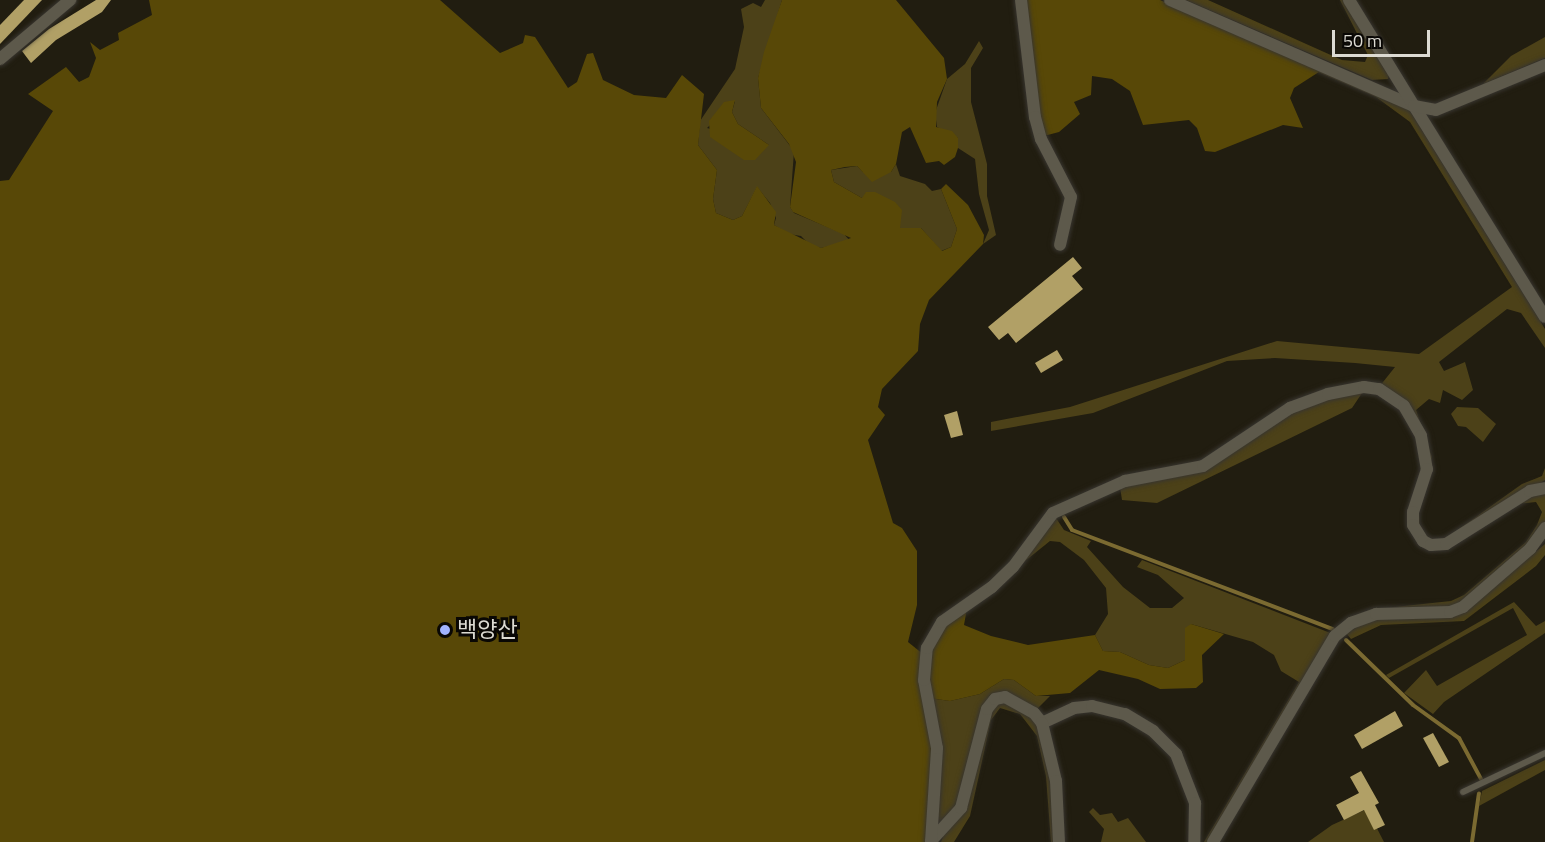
<!DOCTYPE html>
<meta charset="utf-8">
<style>
body{margin:0}
#map{position:relative;width:1545px;height:842px;overflow:hidden;background:#211d10;font-family:"Titillium Web","Noto Sans KR",sans-serif}
div>[style]{position:absolute}
[style*='--x']{left:calc(var(--x)*1px);top:calc(var(--y)*1px);width:calc(var(--w)*1px);rotate:calc(var(--a)*1deg)}
.green>*{inset:0;background:#4c4118}
.forest>*{inset:0;background:#584807}
.stream>*{height:4px;margin:-2px;padding:0 2px;transform-origin:2px;border-radius:2px;background:#7b6a31}
.building>*{inset:0;background:#b1a066}
.roads{filter:drop-shadow(0 0 2px #38352f) drop-shadow(0 0 2px #38352f)}
.lane>*{height:6px;margin:-3px;padding:0 3px;transform-origin:3px;border-radius:3px;background:#5d594b}
.street>*{height:12px;margin:-6px;padding:0 6px;transform-origin:6px;border-radius:6px;background:#5d594b}
.dots>*{width:16px;height:16px;translate:-50% -50%;box-sizing:border-box;border:3px solid #090704;border-radius:50%}
span{translate:-50% -50%;white-space:nowrap;text-align:center;line-height:1.15;-webkit-text-stroke:6px #090704;paint-order:stroke}
.poi-label{font-size:22px;color:#dcdad2}
.left{translate:0 -50%;text-align:left}
.scale{position:absolute;left:1332px;top:30px;width:98px;height:27px;box-sizing:border-box;border:3px solid #dcdad2;border-top:0;padding-left:8px;font-size:18px;line-height:21px;white-space:nowrap;color:#dcdad2;-webkit-text-stroke:4px #090704;paint-order:stroke}
</style>
<div id="map">
<div class="green">
<i style="clip-path:polygon(evenodd,765px 0,782px 0,758px 78px,761px 108px,794px 151px,790px 207px,794px 213px,844px 234px,850px 241px,821px 248px,810px 245px,801px 236px,789px 234px,774px 225px,776px 218px,770px 203px,757px 187px,742px 216px,733px 220px,716px 213px,713px 199px,717px 170px,698px 145px,700px 121px,735px 69px,744px 27px,741px 9px,753px 3px,761px 7px,765px 0,735px 101px,732px 112px,738px 124px,769px 145px,707px 128px,735px 101px)"></i>
<i style="clip-path:polygon(1186px 0,1208px 0,1342px 60px,1365px 62px,1368px 55px,1340px 0,1346px 0,1389px 75px,1388px 79px,1372px 80px)"></i>
<i style="clip-path:polygon(1545px 37px,1545px 58px,1483px 84px,1511px 56px)"></i>
<i style="clip-path:polygon(979px 41px,983px 48px,971px 68px,971px 102px,987px 164px,987px 196px,996px 235px,983px 244px,989px 230px,979px 194px,975px 159px,958px 148px,958px 138px,937px 127px,935px 113px,947px 79px,965px 64px)"></i>
<i style="clip-path:polygon(1322px 70px,1408px 108px,1545px 329px,1545px 348px,1521px 313px,1507px 309px,1439px 362px,1444px 371px,1465px 362px,1473px 390px,1462px 400px,1443px 390px,1440px 403px,1429px 399px,1416px 410px,1432px 457px,1428px 484px,1419px 512px,1420px 531px,1432px 540px,1445px 539px,1522px 484px,1542px 476px,1545px 468px,1545px 480px,1457px 535px,1438px 543px,1424px 539px,1418px 533px,1416px 513px,1429px 470px,1423px 435px,1406px 404px,1379px 387px,1395px 367px,1355px 363px,1275px 358px,1227px 361px,1093px 413px,991px 431px,991px 422px,1070px 407px,1277px 341px,1419px 354px,1512px 287px,1410px 122px,1376px 97px,1318px 72px)"></i>
<i style="clip-path:polygon(896px 164px,900px 176px,925px 184px,932px 191px,941px 189px,957px 229px,951px 247px,941px 251px,921px 228px,900px 228px,862px 198px,834px 182px,831px 170px,857px 166px,863px 172px,891px 172px)"></i>
<i style="clip-path:polygon(1364px 390px,1352px 408px,1157px 503px,1122px 500px,1120px 487px,1192px 473px,1291px 410px)"></i>
<i style="clip-path:polygon(1457px 407px,1478px 408px,1496px 424px,1483px 442px,1466px 427px,1458px 426px,1451px 414px)"></i>
<i style="clip-path:polygon(1545px 491px,1545px 522px,1538px 534px,1477px 593px,1449px 609px,1395px 607px,1451px 601px,1464px 595px,1526px 542px,1537px 525px,1542px 512px,1536px 502px,1515px 504px)"></i>
<i style="clip-path:polygon(1054px 515px,1064px 530px,1091px 541px,1087px 547px,1123px 587px,1150px 608px,1172px 608px,1184px 598px,1158px 575px,1137px 567px,1142px 560px,1333px 634px,1209px 842px,1204px 842px,1299px 682px,1281px 671px,1274px 655px,1253px 642px,1191px 624px,1185px 660px,1168px 668px,1149px 665px,1120px 652px,1103px 651px,1095px 635px,1108px 614px,1106px 588px,1084px 560px,1060px 542px,1050px 541px,1015px 569px)"></i>
<i style="clip-path:polygon(1545px 544px,1545px 555px,1536px 566px,1464px 621px,1381px 625px,1351px 639px,1346px 633px,1373px 619px,1465px 611px)"></i>
<i style="clip-path:polygon(1514px 602px,1536px 626px,1545px 621px,1545px 633px,1444px 702px,1433px 714px,1404px 693px,1426px 670px,1437px 686px,1527px 635px,1513px 608px,1389px 678px,1386px 675px)"></i>
<i style="clip-path:polygon(1004px 679px,1014px 680px,1036px 696px,1050px 696px,1036px 710px,1019px 698px,983px 707px,958px 807px,938px 826px,929px 698px,950px 701px,980px 694px)"></i>
<i style="clip-path:polygon(1004px 701px,1031px 716px,1039px 725px,1049px 763px,1055px 842px,1051px 842px,1046px 776px,1037px 736px,1020px 714px,1000px 708px,991px 720px,970px 816px,954px 842px,941px 842px,984px 726px,997px 703px)"></i>
<i style="clip-path:polygon(1545px 760px,1545px 770px,1479px 806px,1482px 791px)"></i>
<i style="clip-path:polygon(1093px 808px,1100px 815px,1112px 813px,1118px 822px,1128px 818px,1146px 842px,1101px 842px,1104px 829px,1089px 812px)"></i>
<i style="clip-path:polygon(1367px 809px,1384px 842px,1308px 842px,1332px 825px)"></i>
</div>
<div class="forest">
<i style="clip-path:polygon(149px 0,440px 0,500px 53px,523px 43px,525px 35px,535px 37px,568px 88px,577px 82px,587px 54px,593px 53px,603px 80px,634px 95px,666px 98px,682px 75px,704px 94px,698px 145px,717px 170px,713px 199px,716px 213px,733px 220px,742px 216px,757px 186px,776px 212px,774px 225px,821px 248px,851px 238px,793px 212px,790px 207px,796px 162px,789px 144px,761px 108px,758px 78px,764px 52px,782px 0,896px 0,944px 58px,947px 79px,937px 102px,936px 127px,952px 131px,958px 138px,958px 148px,955px 157px,944px 165px,939px 161px,926px 163px,910px 127px,902px 132px,896px 164px,891px 172px,872px 182px,857px 166px,845px 167px,831px 170px,834px 182px,862px 198px,866px 192px,875px 192px,895px 202px,902px 210px,900px 228px,921px 228px,942px 251px,951px 247px,957px 229px,941px 189px,946px 184px,968px 205px,984px 235px,983px 244px,929px 300px,920px 324px,918px 351px,882px 389px,878px 407px,885px 415px,868px 440px,893px 523px,902px 528px,917px 551px,917px 605px,908px 642px,923px 654px,932px 731px,928px 842px,0 842px,0 181px,9px 180px,53px 111px,28px 94px,66px 67px,79px 82px,89px 77px,96px 58px,90px 42px,100px 50px,119px 40px,118px 33px,152px 15px)"></i>
<i style="clip-path:polygon(1025px 0,1160px 0,1322px 70px,1294px 88px,1290px 98px,1303px 128px,1283px 125px,1215px 152px,1205px 151px,1197px 128px,1189px 120px,1143px 125px,1130px 91px,1112px 79px,1092px 76px,1091px 95px,1074px 102px,1080px 114px,1059px 132px,1044px 136px,1038px 113px)"></i>
<i style="clip-path:polygon(735px 100px,732px 112px,738px 124px,769px 145px,755px 160px,744px 160px,710px 137px,709px 121px,724px 102px)"></i>
<i style="clip-path:polygon(967px 608px,964px 625px,991px 636px,1028px 645px,1095px 635px,1103px 651px,1120px 652px,1149px 665px,1168px 668px,1185px 660px,1185px 628px,1191px 624px,1224px 634px,1202px 655px,1203px 682px,1196px 688px,1160px 689px,1138px 679px,1099px 670px,1070px 693px,1036px 696px,1014px 680px,1004px 679px,980px 694px,950px 701px,929px 698px,926px 664px,945px 624px)"></i>
</div>
<div class="stream">
<i style="--x:1064;--y:517;--w:15;--a:58"></i>
<i style="--x:1072;--y:530;--w:279;--a:20.8"></i>
<i style="--x:1346;--y:640;--w:93;--a:44.1"></i>
<i style="--x:1413;--y:705;--w:57;--a:35.7"></i>
<i style="--x:1459;--y:738;--w:47;--a:61.8"></i>
<i style="--x:1472;--y:842;--w:49;--a:-81.9"></i>
</div>
<div class="building">
<i style="clip-path:polygon(24px 0,42px 0,0 44px,0 25px)"></i>
<i style="clip-path:polygon(96px 0,111px 0,102px 12px,56px 40px,31px 63px,22px 51px,49px 29px)"></i>
<i style="clip-path:polygon(1073px 257px,1082px 268px,1072px 276px,1083px 289px,1016px 343px,1008px 333px,999px 340px,988px 327px)"></i>
<i style="clip-path:polygon(1057px 350px,1063px 360px,1041px 373px,1035px 363px)"></i>
<i style="clip-path:polygon(957px 411px,963px 435px,951px 438px,944px 415px)"></i>
<i style="clip-path:polygon(1395px 711px,1403px 726px,1362px 749px,1354px 735px)"></i>
<i style="clip-path:polygon(1433px 733px,1449px 762px,1439px 767px,1423px 738px)"></i>
<i style="clip-path:polygon(1361px 771px,1379px 803px,1375px 805px,1385px 825px,1374px 830px,1364px 810px,1344px 820px,1336px 805px,1359px 793px,1350px 777px)"></i>
</div>
<div class="roads">
<div class="lane">
<i style="--x:1463;--y:792;--w:91;--a:-25.4"></i>
</div>
<div class="street">
<i style="--x:1021;--y:0;--w:118;--a:83.2"></i>
<i style="--x:1035;--y:117;--w:23;--a:75"></i>
<i style="--x:1041;--y:139;--w:65;--a:62.7"></i>
<i style="--x:1071;--y:197;--w:49;--a:102.9"></i>
<i style="--x:1170;--y:0;--w:266;--a:23.5"></i>
<i style="--x:1414;--y:106;--w:248;--a:58.2"></i>
<i style="--x:1349;--y:0;--w:124;--a:58.5"></i>
<i style="--x:1414;--y:106;--w:22;--a:10"></i>
<i style="--x:1436;--y:110;--w:118;--a:-22.4"></i>
<i style="--x:0;--y:59;--w:92;--a:-40.1"></i>
<i style="--x:1042;--y:723;--w:35;--a:-25"></i>
<i style="--x:1074;--y:708;--w:18;--a:-6"></i>
<i style="--x:1092;--y:706;--w:34;--a:14"></i>
<i style="--x:1125;--y:714;--w:33;--a:31"></i>
<i style="--x:1153;--y:731;--w:33;--a:45"></i>
<i style="--x:1176;--y:754;--w:53;--a:68.8"></i>
<i style="--x:1195;--y:803;--w:39;--a:91"></i>
<i style="--x:931;--y:841;--w:45;--a:-47.7"></i>
<i style="--x:961;--y:808;--w:102;--a:-75.3"></i>
<i style="--x:987;--y:709;--w:13;--a:-51"></i>
<i style="--x:995;--y:699;--w:10;--a:-11"></i>
<i style="--x:1005;--y:697;--w:33;--a:29"></i>
<i style="--x:1034;--y:713;--w:13;--a:51"></i>
<i style="--x:1042;--y:723;--w:60;--a:76.4"></i>
<i style="--x:1056;--y:781;--w:61;--a:87.2"></i>
<i style="--x:931;--y:842;--w:94;--a:-86.3"></i>
<i style="--x:937;--y:748;--w:69;--a:-100.8"></i>
<i style="--x:924;--y:680;--w:32;--a:-85"></i>
<i style="--x:927;--y:648;--w:30;--a:-60"></i>
<i style="--x:942;--y:622;--w:61;--a:-35"></i>
<i style="--x:992;--y:587;--w:29;--a:-44"></i>
<i style="--x:1013;--y:567;--w:67;--a:-53.5"></i>
<i style="--x:1053;--y:513;--w:79;--a:-24"></i>
<i style="--x:1125;--y:481;--w:79;--a:-10.9"></i>
<i style="--x:1203;--y:466;--w:105;--a:-33.7"></i>
<i style="--x:1290;--y:408;--w:40;--a:-20.2"></i>
<i style="--x:1328;--y:394;--w:37;--a:-11"></i>
<i style="--x:1364;--y:387;--w:15;--a:8"></i>
<i style="--x:1379;--y:389;--w:30;--a:34"></i>
<i style="--x:1404;--y:406;--w:34;--a:60"></i>
<i style="--x:1421;--y:436;--w:34;--a:80"></i>
<i style="--x:1427;--y:469;--w:45;--a:108"></i>
<i style="--x:1413;--y:512;--w:13;--a:90"></i>
<i style="--x:1413;--y:525;--w:19;--a:58"></i>
<i style="--x:1423;--y:541;--w:9;--a:27"></i>
<i style="--x:1431;--y:545;--w:15;--a:-4"></i>
<i style="--x:1446;--y:544;--w:99;--a:-32.2"></i>
<i style="--x:1530;--y:491;--w:15;--a:-11"></i>
<i style="--x:1213;--y:842;--w:239;--a:-59.4"></i>
<i style="--x:1335;--y:636;--w:21;--a:-39"></i>
<i style="--x:1351;--y:623;--w:27;--a:-20"></i>
<i style="--x:1376;--y:614;--w:74;--a:-1.5"></i>
<i style="--x:1450;--y:612;--w:14;--a:-21"></i>
<i style="--x:1463;--y:607;--w:89;--a:-40.9"></i>
<i style="--x:1530;--y:549;--w:26;--a:-54"></i>
</div>
</div>
<div class="dots">
<i style="left:445px;top:630px;background:#a1b3fd"></i>
</div>
<div class="poi-label">
<span class="left" style="left:457px;top:630px">백양산</span>
</div>
<div class="scale">50 m</div>
</div>
